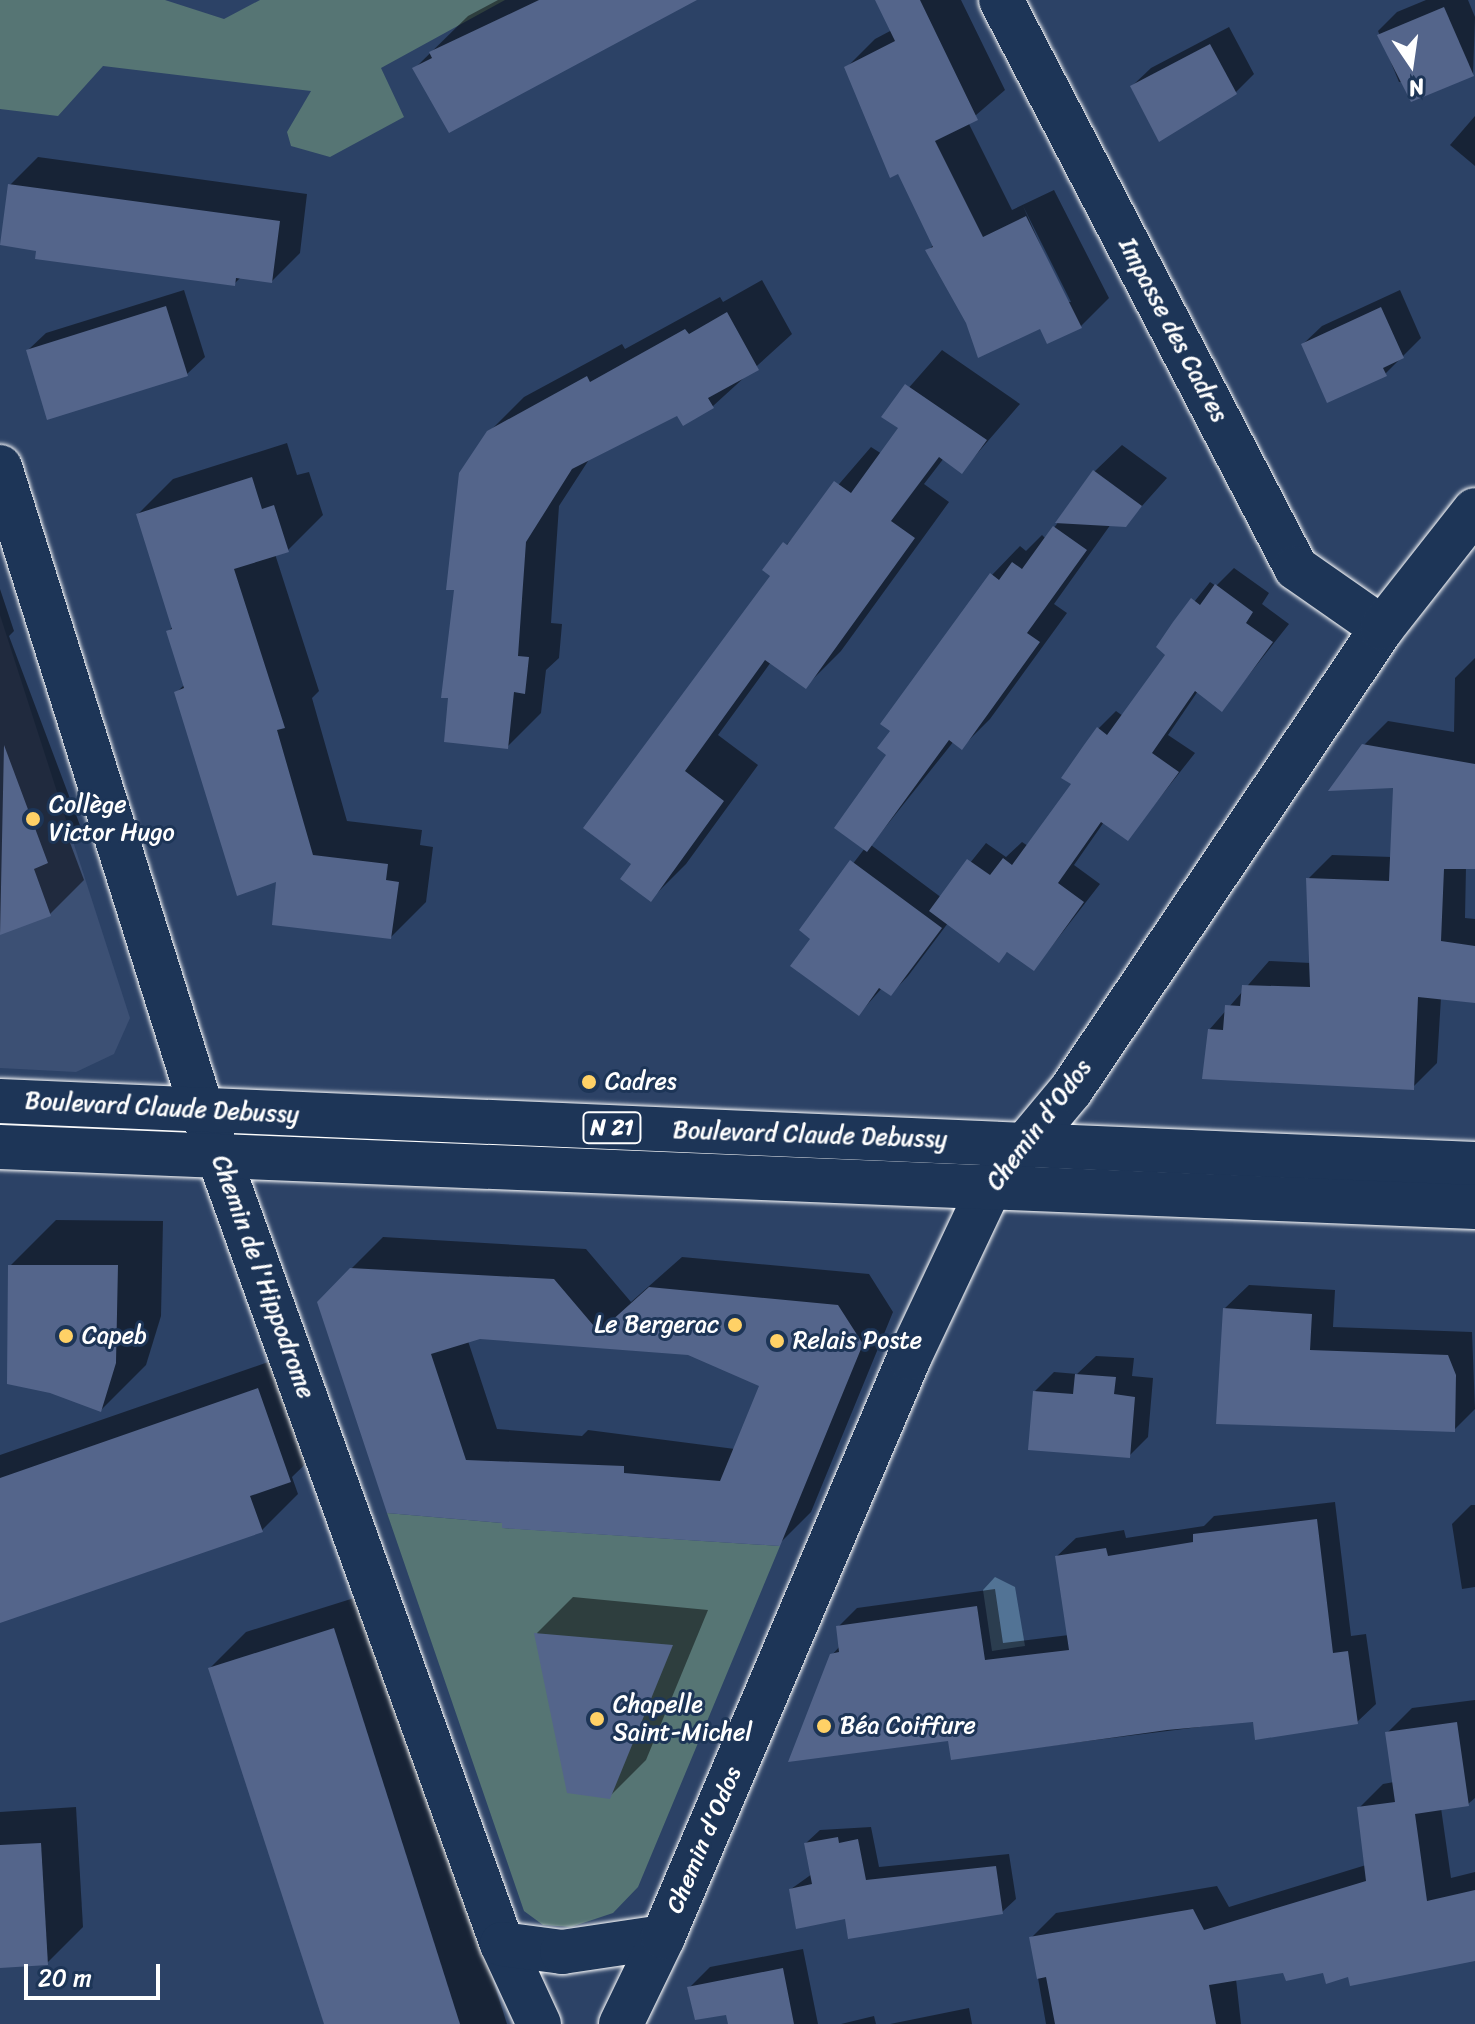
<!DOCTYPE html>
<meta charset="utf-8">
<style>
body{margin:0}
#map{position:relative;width:1475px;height:2024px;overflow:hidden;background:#2c4266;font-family:Sriracha,sans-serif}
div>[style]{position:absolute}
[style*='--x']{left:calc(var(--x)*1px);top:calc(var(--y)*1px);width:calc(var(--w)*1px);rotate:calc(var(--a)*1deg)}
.built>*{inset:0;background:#3c5074}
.green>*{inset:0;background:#567574}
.water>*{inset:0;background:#527395}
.shadow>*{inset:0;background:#0007}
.building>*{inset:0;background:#54658b}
.roads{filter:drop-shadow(0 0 2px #fff) drop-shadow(0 0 2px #fff)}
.street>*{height:44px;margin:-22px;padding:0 22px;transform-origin:22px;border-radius:22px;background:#1d3557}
.secondary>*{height:44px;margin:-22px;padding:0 22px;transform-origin:22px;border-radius:22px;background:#1d3557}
.primary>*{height:44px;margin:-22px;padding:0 22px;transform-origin:22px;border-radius:22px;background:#1d3557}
.dots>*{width:22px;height:22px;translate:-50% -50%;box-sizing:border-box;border:4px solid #1d3557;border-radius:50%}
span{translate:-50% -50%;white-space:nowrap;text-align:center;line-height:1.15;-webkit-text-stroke:6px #1d3557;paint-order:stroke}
.shield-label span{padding:2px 6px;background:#1d3557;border:2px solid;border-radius:6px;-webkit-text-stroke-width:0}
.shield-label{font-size:22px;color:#fff;font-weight:700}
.street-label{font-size:24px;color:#fff}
.poi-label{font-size:24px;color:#fff}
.left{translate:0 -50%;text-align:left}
.right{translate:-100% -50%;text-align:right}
.north{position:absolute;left:1371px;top:24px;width:80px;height:80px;-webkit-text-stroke:6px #1d3557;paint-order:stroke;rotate:167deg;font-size:22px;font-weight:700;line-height:32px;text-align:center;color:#fff}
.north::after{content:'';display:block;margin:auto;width:28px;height:36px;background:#fff;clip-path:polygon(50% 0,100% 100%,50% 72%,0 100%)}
.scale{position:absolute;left:24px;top:1964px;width:136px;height:36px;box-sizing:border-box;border:4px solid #fff;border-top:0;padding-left:10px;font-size:24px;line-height:28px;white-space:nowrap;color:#fff;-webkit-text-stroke:6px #1d3557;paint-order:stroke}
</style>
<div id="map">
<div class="built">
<i style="clip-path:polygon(0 615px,130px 1018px,114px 1054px,76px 1072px,0 1068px)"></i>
</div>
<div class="green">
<i style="clip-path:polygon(0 0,165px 0,224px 19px,260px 0,505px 0,381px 68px,404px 117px,330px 157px,291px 146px,287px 132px,311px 91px,103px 66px,58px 116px,0 109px)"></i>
<i style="clip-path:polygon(387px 1513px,502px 1523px,503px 1528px,780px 1546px,638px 1887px,613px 1913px,571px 1927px,543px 1925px,524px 1911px)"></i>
</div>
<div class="water">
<i style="clip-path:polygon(995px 1577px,1015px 1587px,1025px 1646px,992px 1651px,983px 1590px)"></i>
</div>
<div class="shadow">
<i style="clip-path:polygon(498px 0,694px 0,414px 69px,468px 16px)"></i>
<i style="clip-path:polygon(evenodd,877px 0,961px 0,1005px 90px,968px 122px,1012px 210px,1054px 190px,1109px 298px,1081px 326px,967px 322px,928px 251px,934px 244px,847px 67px,875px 39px,892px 30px,877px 0,1023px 206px,1071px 302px,1066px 302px,1023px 206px)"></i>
<i style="clip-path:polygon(1426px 0,1468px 0,1475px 17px,1473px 75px,1399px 82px,1378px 31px,1397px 12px)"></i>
<i style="clip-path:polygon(1229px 27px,1254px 74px,1235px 93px,1132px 86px,1151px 68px)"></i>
<i style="clip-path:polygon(1475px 116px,1475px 166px,1450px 145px)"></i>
<i style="clip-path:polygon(38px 157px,307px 194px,300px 253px,272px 281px,241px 277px,234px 284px,38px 250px,10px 185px)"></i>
<i style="clip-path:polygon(762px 280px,792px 334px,713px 406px,683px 423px,678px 414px,590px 458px,559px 506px,551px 623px,562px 624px,559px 658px,546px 670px,541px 713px,507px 747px,489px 432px,524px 397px,622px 344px,625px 349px,720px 297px,723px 302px)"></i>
<i style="clip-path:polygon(184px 290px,205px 357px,187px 374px,28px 350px,46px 333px)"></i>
<i style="clip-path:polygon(1400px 290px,1421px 338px,1385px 374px,1303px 344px,1322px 326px)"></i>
<i style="clip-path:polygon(942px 350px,1020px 404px,962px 471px,944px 458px,924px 484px,949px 502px,841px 651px,805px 687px,771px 662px,718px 735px,758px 765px,686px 864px,651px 899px,634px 863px,773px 575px,765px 570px,871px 447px,882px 454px,901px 428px,884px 416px)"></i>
<i style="clip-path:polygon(287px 443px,297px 475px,309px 472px,323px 515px,288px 550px,275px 554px,319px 691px,312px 698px,347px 821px,422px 830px,420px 845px,433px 847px,426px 902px,391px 937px,278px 879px,176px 693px,185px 684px,168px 632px,173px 626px,138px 514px,173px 479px)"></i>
<i style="clip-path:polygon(1122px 445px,1167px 478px,1125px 525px,1111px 524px,1054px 604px,1067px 613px,990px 719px,962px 747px,954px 741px,871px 845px,942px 898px,986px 843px,1006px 857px,1022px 842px,1028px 846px,1074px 784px,1098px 729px,1116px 711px,1123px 716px,1167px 654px,1158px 647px,1210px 582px,1216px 586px,1234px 568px,1269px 593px,1262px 604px,1289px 624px,1222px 709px,1198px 691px,1168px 735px,1195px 753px,1128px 838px,1104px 822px,1074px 865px,1100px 884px,1034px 969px,1008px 951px,999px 960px,948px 923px,908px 976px,891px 994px,882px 988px,859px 1014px,813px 938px,802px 930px,865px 848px,889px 754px,992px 575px,1020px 546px,1026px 551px,1042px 535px,1046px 539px,1095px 471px)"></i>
<i style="clip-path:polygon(0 589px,14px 631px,9px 636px,81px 828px,69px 840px,84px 880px,50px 914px,0 932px)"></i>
<i style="clip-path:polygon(1475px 658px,1475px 867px,1466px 867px,1465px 918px,1475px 919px,1475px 1001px,1441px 998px,1437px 1063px,1413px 1087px,1209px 1030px,1269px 961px,1311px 963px,1308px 879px,1332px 855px,1392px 857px,1395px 786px,1364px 745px,1388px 721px,1454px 732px,1455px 678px)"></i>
<i style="clip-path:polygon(56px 1220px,163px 1221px,161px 1316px,146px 1365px,101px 1410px,10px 1266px)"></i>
<i style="clip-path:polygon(evenodd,383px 1237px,586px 1249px,631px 1302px,682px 1257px,869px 1274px,893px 1312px,811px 1512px,779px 1544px,504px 1526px,504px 1521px,389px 1511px,351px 1269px,383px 1237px,480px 1337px,689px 1353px,761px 1385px,735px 1449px,588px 1430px,582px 1436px,497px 1429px,468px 1341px,480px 1337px)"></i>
<i style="clip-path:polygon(1249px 1285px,1335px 1290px,1333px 1327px,1472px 1332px,1475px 1409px,1454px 1430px,1224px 1309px)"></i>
<i style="clip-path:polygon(294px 1353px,326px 1444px,292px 1477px,298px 1494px,262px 1530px,0 1621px,0 1455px)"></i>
<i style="clip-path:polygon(1096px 1356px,1134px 1358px,1132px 1376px,1153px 1378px,1148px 1437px,1129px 1456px,1035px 1391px,1054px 1372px,1077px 1374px)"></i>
<i style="clip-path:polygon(1335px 1502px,1351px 1636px,1366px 1634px,1376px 1704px,1357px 1722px,1255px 1720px,953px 1758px,950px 1738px,832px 1655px,840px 1646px,838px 1627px,857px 1608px,995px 1589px,1003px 1643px,1069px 1635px,1057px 1556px,1076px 1538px,1124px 1530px,1126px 1538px,1204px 1526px,1214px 1516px)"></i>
<i style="clip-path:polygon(1471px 1505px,1475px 1505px,1475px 1587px,1462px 1589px,1452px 1524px)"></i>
<i style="clip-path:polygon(370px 1593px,507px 2024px,326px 2024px,210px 1668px,246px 1632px)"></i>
<i style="clip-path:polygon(573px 1597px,708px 1610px,646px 1760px,610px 1796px,537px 1633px)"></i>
<i style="clip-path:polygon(1475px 1700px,1475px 1798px,1468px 1804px,1441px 1808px,1451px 1878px,1475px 1872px,1475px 1959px,1349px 1975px,1284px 1970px,1236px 1979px,1241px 2024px,1046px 2024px,1031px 1938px,1056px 1913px,1217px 1886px,1229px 1907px,1366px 1865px,1359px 1808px,1383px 1784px,1394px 1782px,1387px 1733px,1412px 1708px)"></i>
<i style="clip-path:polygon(76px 1807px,83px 1927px,47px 1963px,0 1966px,0 1812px)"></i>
<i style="clip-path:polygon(871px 1827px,879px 1867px,1009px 1854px,1016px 1899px,1002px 1912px,846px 1917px,791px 1889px,812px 1874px,806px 1843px,820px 1830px)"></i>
<i style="clip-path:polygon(803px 1949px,818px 2024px,730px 2024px,727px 2012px,690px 1987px,710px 1967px)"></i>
<i style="clip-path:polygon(969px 2008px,972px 2024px,890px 2024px)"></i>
<i style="clip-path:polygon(874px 2016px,876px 2024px,841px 2024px)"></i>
</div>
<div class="building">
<i style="clip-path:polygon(539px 0,697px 0,449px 133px,412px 68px,432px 58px,429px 52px)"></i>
<i style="clip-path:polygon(875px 0,920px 0,978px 120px,935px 141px,983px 237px,1026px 216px,1082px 328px,1047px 344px,1040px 329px,978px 358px,966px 323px,925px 250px,933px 247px,898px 174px,890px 178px,844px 67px,895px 41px)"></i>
<i style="clip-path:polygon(1444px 7px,1474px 76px,1411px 102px,1377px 35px)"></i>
<i style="clip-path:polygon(1210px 44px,1237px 94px,1159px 142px,1130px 86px)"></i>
<i style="clip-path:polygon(8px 184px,280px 221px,272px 283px,236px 278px,235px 286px,35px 259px,36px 251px,0 245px)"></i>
<i style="clip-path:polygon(166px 306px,188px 376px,47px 420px,26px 350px)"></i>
<i style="clip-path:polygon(1381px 307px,1404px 358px,1383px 368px,1387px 376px,1327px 403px,1301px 344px)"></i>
<i style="clip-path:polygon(727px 312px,759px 370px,708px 398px,714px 408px,683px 426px,677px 416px,572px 469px,526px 542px,518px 656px,529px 657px,525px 694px,514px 692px,508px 749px,444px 742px,448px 698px,441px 698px,454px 590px,446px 590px,459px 473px,487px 431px,587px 376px,590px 382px,685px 329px,689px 334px)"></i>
<i style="clip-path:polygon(905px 384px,987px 440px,962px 474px,939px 457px,891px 521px,915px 538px,806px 689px,765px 660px,685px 771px,724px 801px,651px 902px,620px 879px,631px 864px,583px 828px,770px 576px,762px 570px,783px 542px,787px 545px,834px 481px,851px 493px,898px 428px,881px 417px)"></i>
<i style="clip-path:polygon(1093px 470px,1142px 506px,1126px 527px,1055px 523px)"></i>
<i style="clip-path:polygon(252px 477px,262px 509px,274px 505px,289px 552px,234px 569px,285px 728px,277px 730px,313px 855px,388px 864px,386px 880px,399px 882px,391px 939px,272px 925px,276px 882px,237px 896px,174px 692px,184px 688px,166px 631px,172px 629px,136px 514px)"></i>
<i style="clip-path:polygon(1053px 526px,1087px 550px,1027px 633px,1040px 642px,962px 750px,949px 740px,867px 852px,834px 828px,886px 755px,877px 748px,890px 731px,880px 724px,990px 573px,999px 580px,1012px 562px,1022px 569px)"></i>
<i style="clip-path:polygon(1215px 584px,1253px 612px,1246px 623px,1273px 642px,1222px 712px,1195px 691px,1152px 753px,1179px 772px,1128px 841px,1101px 822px,1058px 883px,1084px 902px,1034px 971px,1007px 952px,999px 963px,929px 911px,967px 859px,990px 875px,1003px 858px,1012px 865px,1071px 784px,1061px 778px,1084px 745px,1097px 727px,1107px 735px,1165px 655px,1156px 647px,1173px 622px,1191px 598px,1200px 605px)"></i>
<i style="clip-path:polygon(1362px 744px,1475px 764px,1475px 869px,1444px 869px,1441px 941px,1475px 946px,1475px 1003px,1418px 997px,1414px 1090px,1202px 1079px,1208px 1029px,1223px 1030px,1225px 1005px,1240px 1006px,1242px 985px,1310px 987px,1306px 878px,1389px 881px,1393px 788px,1328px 791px)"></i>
<i style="clip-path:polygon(4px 745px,48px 863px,34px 869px,51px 916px,0 935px)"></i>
<i style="clip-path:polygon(850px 860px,942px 928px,891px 996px,879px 988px,859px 1016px,790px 966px,810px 939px,799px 930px)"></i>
<i style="clip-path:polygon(8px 1265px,118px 1265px,116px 1363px,101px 1412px,50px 1393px,7px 1384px)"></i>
<i style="clip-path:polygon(evenodd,350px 1268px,554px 1279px,599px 1332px,649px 1287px,838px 1305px,863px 1344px,780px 1546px,502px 1528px,502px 1523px,387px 1513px,317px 1302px,350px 1268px,480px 1339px,688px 1355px,759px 1386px,720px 1481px,624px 1473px,624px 1466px,466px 1460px,431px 1354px,480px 1339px)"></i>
<i style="clip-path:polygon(1223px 1308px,1312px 1314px,1310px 1350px,1448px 1355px,1456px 1375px,1455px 1432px,1216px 1424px)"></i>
<i style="clip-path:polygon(1075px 1374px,1116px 1377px,1114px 1394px,1135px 1397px,1130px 1458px,1028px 1450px,1033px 1391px,1073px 1394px)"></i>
<i style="clip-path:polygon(258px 1388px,291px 1482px,250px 1496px,263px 1532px,0 1623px,0 1478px)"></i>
<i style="clip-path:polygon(1317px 1519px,1333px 1653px,1348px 1651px,1358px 1724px,1255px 1740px,1253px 1722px,1167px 1730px,951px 1760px,948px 1741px,788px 1762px,830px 1654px,839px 1652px,836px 1626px,977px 1606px,985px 1660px,1069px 1650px,1055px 1556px,1106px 1548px,1108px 1556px,1193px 1542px,1193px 1534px)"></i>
<i style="clip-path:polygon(334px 1628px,460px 2024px,324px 2024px,208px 1668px)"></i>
<i style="clip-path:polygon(534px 1633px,673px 1645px,610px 1799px,567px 1793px)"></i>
<i style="clip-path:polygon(1457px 1722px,1469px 1806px,1415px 1814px,1427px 1901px,1475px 1890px,1475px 1961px,1350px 1986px,1348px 1977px,1326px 1984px,1323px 1973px,1286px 1981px,1283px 1973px,1209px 1985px,1216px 2024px,1055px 2024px,1046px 1977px,1037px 1979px,1029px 1937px,1193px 1909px,1204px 1930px,1366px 1881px,1357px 1807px,1395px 1802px,1385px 1732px)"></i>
<i style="clip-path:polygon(838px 1837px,839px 1843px,858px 1839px,866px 1880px,996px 1866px,1003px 1914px,848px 1939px,845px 1919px,796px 1929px,789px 1889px,812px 1884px,804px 1843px)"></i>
<i style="clip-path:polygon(41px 1843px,48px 1965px,0 1968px,0 1845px)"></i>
<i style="clip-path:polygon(783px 1968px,794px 2024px,728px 2024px,726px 2015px,695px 2020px,687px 1987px)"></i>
</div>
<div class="roads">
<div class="street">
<i style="--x:1001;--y:0;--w:640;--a:62.55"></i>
<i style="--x:1296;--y:568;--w:105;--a:34.9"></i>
<i style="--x:0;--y:467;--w:674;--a:72.56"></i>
<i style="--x:202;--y:1110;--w:886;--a:70.22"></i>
<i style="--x:502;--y:1944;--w:88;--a:65.2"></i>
<i style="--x:502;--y:1944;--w:61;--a:7.6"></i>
<i style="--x:562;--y:1952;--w:102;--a:-8.4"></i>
</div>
<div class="secondary">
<i style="--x:621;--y:2024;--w:97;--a:-64.2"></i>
<i style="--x:663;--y:1937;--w:629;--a:-66.98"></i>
<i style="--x:909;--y:1358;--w:189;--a:-64.7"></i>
<i style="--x:990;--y:1187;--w:126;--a:-50.1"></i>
<i style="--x:1071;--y:1090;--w:557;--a:-56.05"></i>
<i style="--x:1382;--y:628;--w:150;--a:-51.8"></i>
</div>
<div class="primary">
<i style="--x:0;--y:1101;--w:1476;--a:2.45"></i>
<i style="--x:0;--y:1147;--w:1476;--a:2.33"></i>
</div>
</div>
<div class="dots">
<i style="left:33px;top:819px;background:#ffd166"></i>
<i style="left:589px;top:1082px;background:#ffd166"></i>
<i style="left:735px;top:1325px;background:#ffd166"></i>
<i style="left:66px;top:1336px;background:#ffd166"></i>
<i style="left:777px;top:1341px;background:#ffd166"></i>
<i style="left:597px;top:1719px;background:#ffd166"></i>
<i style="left:824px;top:1726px;background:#ffd166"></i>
</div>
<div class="shield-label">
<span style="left:612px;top:1128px">N 21</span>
</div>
<div class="street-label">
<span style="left:1173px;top:330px;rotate:62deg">Impasse des Cadres</span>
<span style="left:162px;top:1108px;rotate:3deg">Boulevard Claude Debussy</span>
<span style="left:1039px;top:1125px;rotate:-53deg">Chemin d'Odos</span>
<span style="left:810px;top:1135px;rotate:2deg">Boulevard Claude Debussy</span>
<span style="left:263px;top:1277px;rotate:70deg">Chemin de l'Hippodrome</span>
<span style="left:704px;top:1840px;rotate:-67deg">Chemin d'Odos</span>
</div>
<div class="poi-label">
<span class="left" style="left:49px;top:819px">Collège<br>Victor Hugo</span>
<span class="left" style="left:605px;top:1082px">Cadres</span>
<span class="right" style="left:719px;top:1325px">Le Bergerac</span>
<span class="left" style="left:82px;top:1336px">Capeb</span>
<span class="left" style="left:793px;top:1341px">Relais Poste</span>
<span class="left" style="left:613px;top:1719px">Chapelle<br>Saint-Michel</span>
<span class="left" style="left:840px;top:1726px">Béa Coiffure</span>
</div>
<div class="north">N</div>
<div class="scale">20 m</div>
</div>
